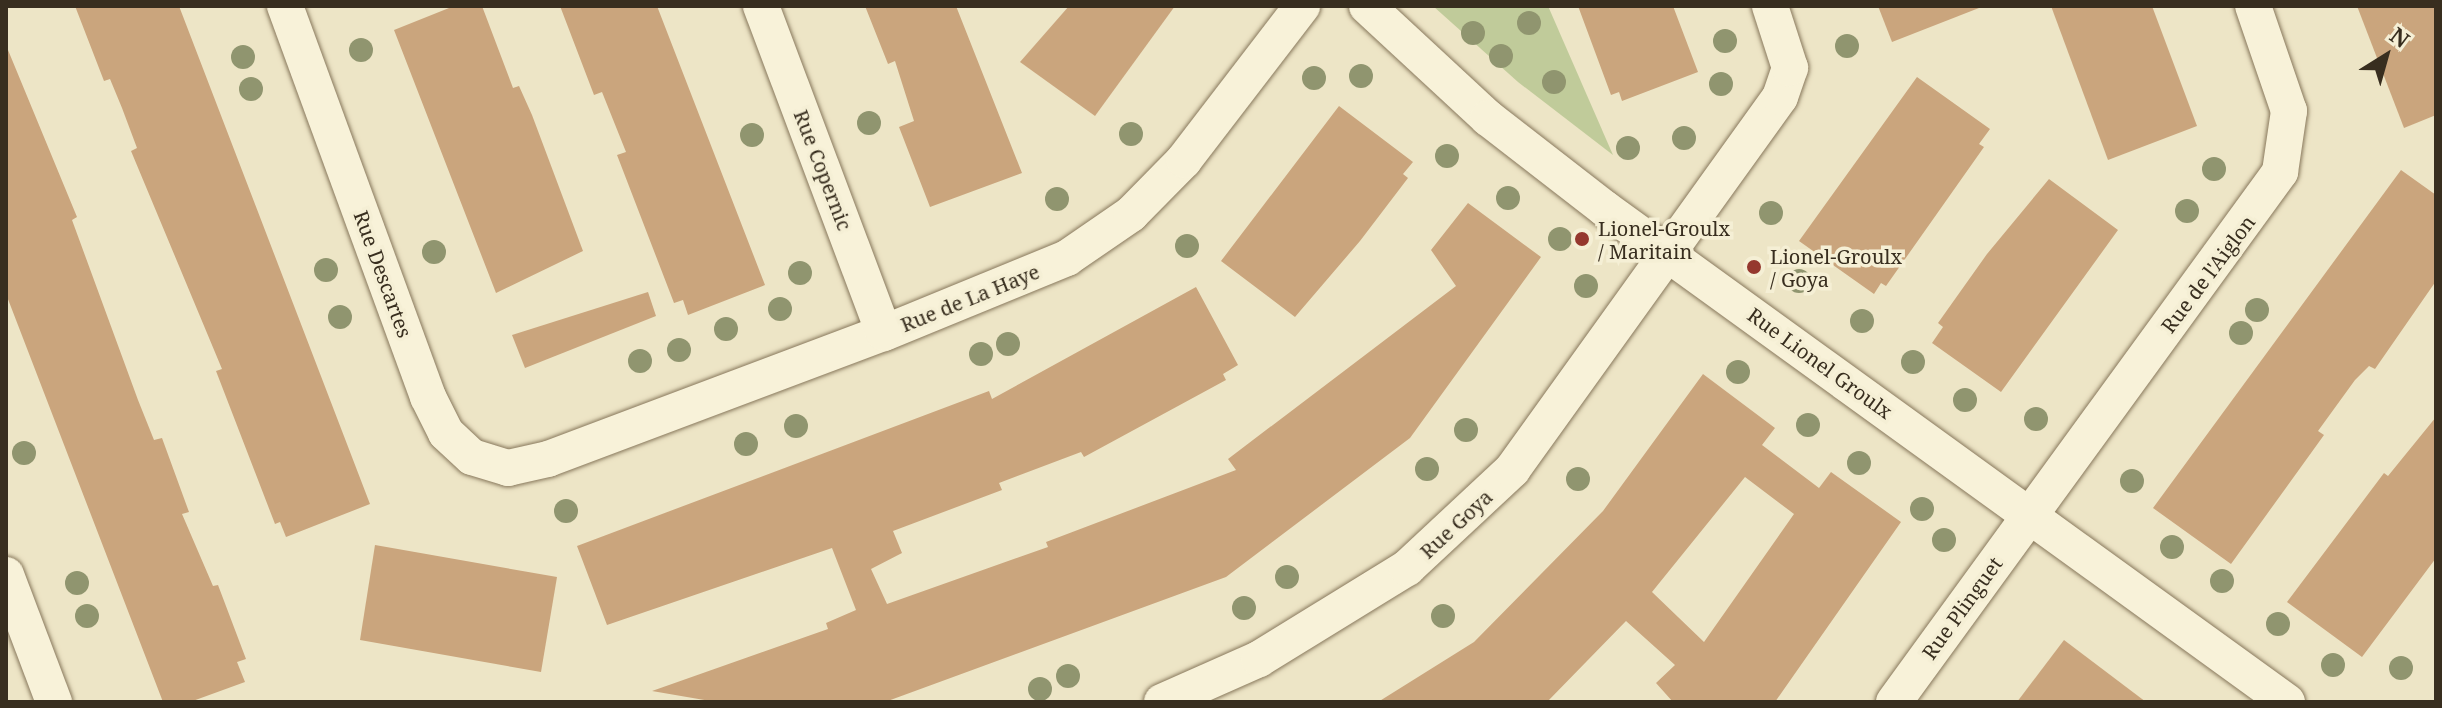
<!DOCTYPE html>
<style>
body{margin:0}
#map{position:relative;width:2442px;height:708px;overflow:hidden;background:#ede5c6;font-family:"Noto Serif",serif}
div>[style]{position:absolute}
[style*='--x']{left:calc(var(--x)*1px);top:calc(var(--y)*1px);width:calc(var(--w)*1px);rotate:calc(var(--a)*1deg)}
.green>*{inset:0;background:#c0cb9a}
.building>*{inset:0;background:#caa57d}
.roads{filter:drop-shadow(0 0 2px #88785c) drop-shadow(0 0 2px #88785c)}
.street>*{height:36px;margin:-18px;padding:0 18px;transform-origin:18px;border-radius:18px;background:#f8f2d9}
.trees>*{width:24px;height:24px;margin:-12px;border-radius:50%;background:#90956f}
.dots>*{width:22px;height:22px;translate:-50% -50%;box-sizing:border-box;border:4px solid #f5efd5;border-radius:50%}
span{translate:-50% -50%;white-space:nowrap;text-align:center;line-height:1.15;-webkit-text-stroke:7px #f5efd5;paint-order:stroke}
.street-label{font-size:20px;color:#382e1f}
.poi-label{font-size:20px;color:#382e1f}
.left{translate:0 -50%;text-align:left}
.frame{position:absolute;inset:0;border:8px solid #382e1f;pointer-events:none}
.north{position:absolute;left:2346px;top:16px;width:80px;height:80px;-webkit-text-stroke:6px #f5efd5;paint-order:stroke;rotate:37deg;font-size:22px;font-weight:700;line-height:32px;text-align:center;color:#382e1f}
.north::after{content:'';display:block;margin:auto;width:28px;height:36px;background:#382e1f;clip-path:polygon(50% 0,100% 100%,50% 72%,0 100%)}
</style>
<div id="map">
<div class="green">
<i style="clip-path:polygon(1433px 6px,1548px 6px,1613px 155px,1518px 82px)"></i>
</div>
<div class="building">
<i style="clip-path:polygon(75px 6px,179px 6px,370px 504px,286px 537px,280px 522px,275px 524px,216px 371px,222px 369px,131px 151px,137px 148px,122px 108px,110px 79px,104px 81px)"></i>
<i style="clip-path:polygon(454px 6px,482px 6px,513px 88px,519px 86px,532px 115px,583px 251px,496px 293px,394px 30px)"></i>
<i style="clip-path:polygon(560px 6px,657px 6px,765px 285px,688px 315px,683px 300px,674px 303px,617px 155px,626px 152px,602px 92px,594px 95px)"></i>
<i style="clip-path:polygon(865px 6px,956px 6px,1022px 173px,930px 207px,899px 127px,914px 121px,895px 61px,888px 64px)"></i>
<i style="clip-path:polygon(1069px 6px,1175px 6px,1095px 116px,1020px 62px)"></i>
<i style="clip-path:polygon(1578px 6px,1673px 6px,1698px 72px,1622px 101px,1619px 92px,1611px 95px)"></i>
<i style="clip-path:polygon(1878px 6px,1978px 6px,1979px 8px,1892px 42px)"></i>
<i style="clip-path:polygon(2051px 6px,2152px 6px,2197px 126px,2108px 160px)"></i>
<i style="clip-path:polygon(2357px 6px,2436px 6px,2436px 115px,2404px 128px)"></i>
<i style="clip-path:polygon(8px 50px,77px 217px,72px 220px,138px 400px,154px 440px,162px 438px,189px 512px,182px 514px,213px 586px,218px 585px,246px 659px,237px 662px,245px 682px,190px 702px,163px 702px,6px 294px)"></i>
<i style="clip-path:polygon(1917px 77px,1990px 129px,1979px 144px,1984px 147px,1886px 286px,1881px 283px,1874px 294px,1799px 241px)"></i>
<i style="clip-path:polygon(1339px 106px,1413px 162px,1403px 174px,1408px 178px,1360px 241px,1295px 317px,1221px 261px)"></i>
<i style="clip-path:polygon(2401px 170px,2436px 195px,2436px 281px,2375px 369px,2369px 366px,2355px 380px,2318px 431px,2324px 435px,2231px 564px,2153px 508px)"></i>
<i style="clip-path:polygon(2049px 179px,2118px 230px,2001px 392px,1932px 343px,1943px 327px,1938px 323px,1987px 254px)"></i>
<i style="clip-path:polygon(1468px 203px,1541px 257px,1410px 438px,1226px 577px,885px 702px,716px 702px,652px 691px,828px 629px,826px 623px,856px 610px,832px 548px,607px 625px,577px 546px,989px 391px,992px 399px,1196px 287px,1238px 365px,1223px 374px,1226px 380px,1084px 457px,1081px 452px,999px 483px,1002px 490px,893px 531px,902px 553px,871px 569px,887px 604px,1048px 547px,1046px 542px,1236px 470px,1228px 459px,1456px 286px,1431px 250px)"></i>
<i style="clip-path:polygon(648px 292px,656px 316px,525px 368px,512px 335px)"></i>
<i style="clip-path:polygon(evenodd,1703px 374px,1775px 428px,1762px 445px,1819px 488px,1831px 472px,1901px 522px,1775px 702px,1673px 702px,1656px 683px,1675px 665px,1626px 621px,1547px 702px,1378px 702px,1474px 642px,1603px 511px,1703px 374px,1745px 477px,1794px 514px,1704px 642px,1652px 592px,1745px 477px)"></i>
<i style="clip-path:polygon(2436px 417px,2436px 558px,2362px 657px,2287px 602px,2384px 473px,2388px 476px)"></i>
<i style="clip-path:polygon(375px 545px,557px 577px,541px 672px,360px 640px)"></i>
<i style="clip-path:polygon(2064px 640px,2146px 702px,2017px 702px)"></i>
</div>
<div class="roads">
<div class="street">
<i style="--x:285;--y:6;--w:416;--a:69.9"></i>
<i style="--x:428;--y:397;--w:40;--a:63.4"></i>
<i style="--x:446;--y:433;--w:35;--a:43"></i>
<i style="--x:472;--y:457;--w:38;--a:17"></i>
<i style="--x:508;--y:468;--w:41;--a:-12.7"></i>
<i style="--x:548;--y:459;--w:359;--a:-20.6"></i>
<i style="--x:884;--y:333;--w:198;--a:-22.3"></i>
<i style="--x:1067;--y:258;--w:78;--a:-34.5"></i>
<i style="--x:1131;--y:214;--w:76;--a:-45.5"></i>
<i style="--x:1184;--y:160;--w:194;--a:-52.5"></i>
<i style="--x:761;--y:6;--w:349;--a:69.4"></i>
<i style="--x:1367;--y:6;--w:165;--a:42.8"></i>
<i style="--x:1488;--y:118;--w:147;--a:37.8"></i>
<i style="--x:1604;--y:208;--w:843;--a:35.88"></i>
<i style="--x:6;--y:575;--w:136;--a:69.3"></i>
<i style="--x:1162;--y:702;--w:106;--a:-23.9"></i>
<i style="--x:1259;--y:659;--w:174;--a:-31.6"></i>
<i style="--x:1407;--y:568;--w:144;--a:-43"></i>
<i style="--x:1512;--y:470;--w:459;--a:-54.3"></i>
<i style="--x:1780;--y:97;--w:31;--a:-71"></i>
<i style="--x:1790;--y:68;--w:65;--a:-107.9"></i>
<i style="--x:1894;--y:702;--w:656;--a:-53.93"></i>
<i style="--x:2280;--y:172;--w:62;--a:-81.6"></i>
<i style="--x:2289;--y:111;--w:111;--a:-108.9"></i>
</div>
</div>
<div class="trees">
<i style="left:1529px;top:23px"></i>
<i style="left:1473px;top:33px"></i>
<i style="left:1725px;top:41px"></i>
<i style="left:1847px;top:46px"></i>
<i style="left:361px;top:50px"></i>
<i style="left:1501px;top:56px"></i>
<i style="left:243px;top:57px"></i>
<i style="left:1361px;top:76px"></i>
<i style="left:1314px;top:78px"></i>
<i style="left:1554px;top:82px"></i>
<i style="left:1721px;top:84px"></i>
<i style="left:251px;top:89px"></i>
<i style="left:869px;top:123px"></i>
<i style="left:1131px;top:134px"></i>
<i style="left:752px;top:135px"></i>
<i style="left:1684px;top:138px"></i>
<i style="left:1628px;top:148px"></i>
<i style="left:1447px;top:156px"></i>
<i style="left:2214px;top:169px"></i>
<i style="left:1508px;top:198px"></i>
<i style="left:1057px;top:199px"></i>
<i style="left:2187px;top:211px"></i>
<i style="left:1771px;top:213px"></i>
<i style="left:1560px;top:239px"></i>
<i style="left:1187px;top:246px"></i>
<i style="left:434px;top:252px"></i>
<i style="left:326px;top:270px"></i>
<i style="left:800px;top:273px"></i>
<i style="left:1799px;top:281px"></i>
<i style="left:1586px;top:286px"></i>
<i style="left:780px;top:309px"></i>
<i style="left:2257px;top:310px"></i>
<i style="left:340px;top:317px"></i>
<i style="left:1862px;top:321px"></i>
<i style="left:726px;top:329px"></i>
<i style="left:2241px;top:333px"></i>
<i style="left:1008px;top:344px"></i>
<i style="left:679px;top:350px"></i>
<i style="left:981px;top:354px"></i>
<i style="left:640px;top:361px"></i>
<i style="left:1913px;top:362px"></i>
<i style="left:1738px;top:372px"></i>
<i style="left:1965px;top:400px"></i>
<i style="left:2036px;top:419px"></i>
<i style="left:1808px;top:425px"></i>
<i style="left:796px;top:426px"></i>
<i style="left:1466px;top:430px"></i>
<i style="left:746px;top:444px"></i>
<i style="left:24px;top:453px"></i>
<i style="left:1859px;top:463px"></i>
<i style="left:1427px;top:469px"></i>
<i style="left:1578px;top:479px"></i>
<i style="left:2132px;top:481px"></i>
<i style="left:1922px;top:509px"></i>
<i style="left:566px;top:511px"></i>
<i style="left:1944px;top:540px"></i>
<i style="left:2172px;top:547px"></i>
<i style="left:1287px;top:577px"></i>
<i style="left:2222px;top:581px"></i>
<i style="left:77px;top:583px"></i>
<i style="left:1244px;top:608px"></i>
<i style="left:87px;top:616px"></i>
<i style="left:1443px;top:616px"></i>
<i style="left:2278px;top:624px"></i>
<i style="left:2333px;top:665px"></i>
<i style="left:2401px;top:668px"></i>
<i style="left:1068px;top:676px"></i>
<i style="left:1040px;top:689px"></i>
</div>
<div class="dots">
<i style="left:1582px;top:239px;background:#95382e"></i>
<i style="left:1754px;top:267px;background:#95382e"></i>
</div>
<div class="street-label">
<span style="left:823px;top:170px;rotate:69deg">Rue Copernic</span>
<span style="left:383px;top:274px;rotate:70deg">Rue Descartes</span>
<span style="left:2208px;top:274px;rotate:-53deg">Rue de l'Aiglon</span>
<span style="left:970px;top:298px;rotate:-22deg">Rue de La Haye</span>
<span style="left:1820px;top:363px;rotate:36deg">Rue Lionel Groulx</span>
<span style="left:1456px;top:524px;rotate:-43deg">Rue Goya</span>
<span style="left:1962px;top:608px;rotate:-54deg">Rue Plinguet</span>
</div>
<div class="poi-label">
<span class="left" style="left:1598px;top:240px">Lionel-Groulx<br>/ Maritain</span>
<span class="left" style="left:1770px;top:268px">Lionel-Groulx<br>/ Goya</span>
</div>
<div class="frame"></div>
<div class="north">N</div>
</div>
